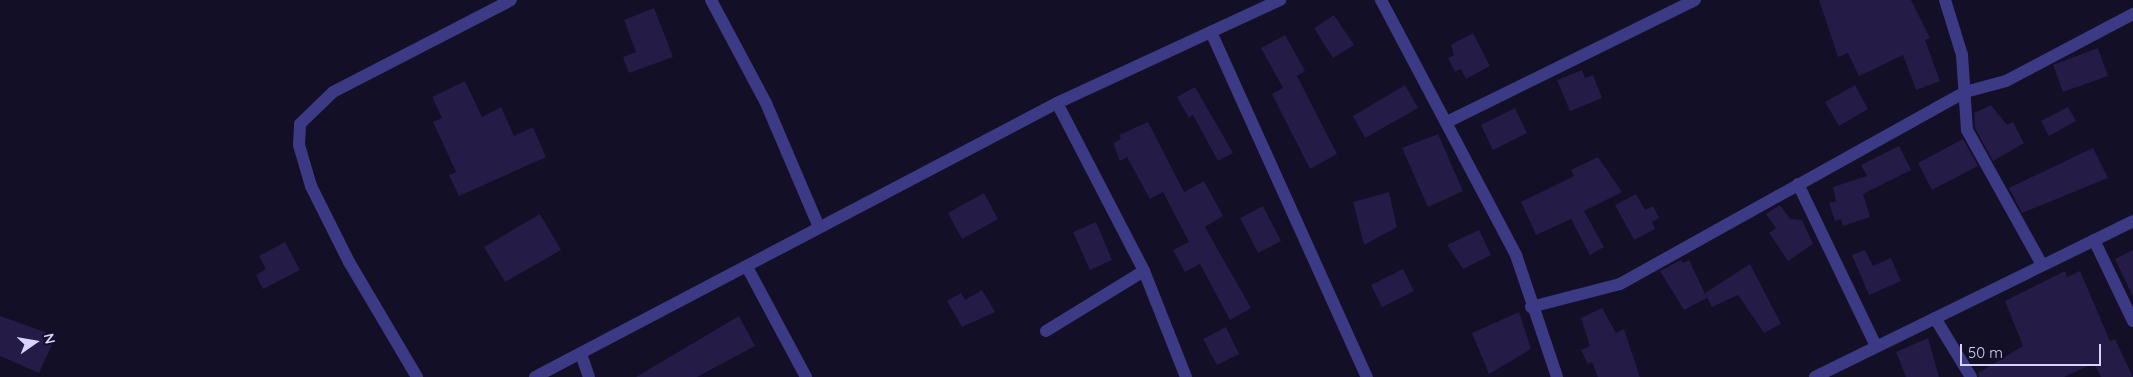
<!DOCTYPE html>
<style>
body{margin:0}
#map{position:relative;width:2133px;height:377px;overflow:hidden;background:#130f26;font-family:Quicksand,sans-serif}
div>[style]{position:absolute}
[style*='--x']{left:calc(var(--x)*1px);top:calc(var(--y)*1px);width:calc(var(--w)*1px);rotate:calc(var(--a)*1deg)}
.building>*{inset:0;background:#241b47}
.minor>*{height:12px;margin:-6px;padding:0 6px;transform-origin:6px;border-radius:6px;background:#3d3a85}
span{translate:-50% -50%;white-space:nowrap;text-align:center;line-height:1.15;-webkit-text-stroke:5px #130f26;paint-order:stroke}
.north{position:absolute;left:10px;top:317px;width:50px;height:50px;-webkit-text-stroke:4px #130f26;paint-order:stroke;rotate:77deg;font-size:14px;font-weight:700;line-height:20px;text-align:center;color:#d9d4ff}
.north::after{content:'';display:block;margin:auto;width:18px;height:22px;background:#d9d4ff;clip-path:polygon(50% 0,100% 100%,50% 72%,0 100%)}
.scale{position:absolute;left:1960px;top:344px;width:141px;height:22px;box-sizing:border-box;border:2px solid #d9d4ff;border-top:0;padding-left:6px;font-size:15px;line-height:18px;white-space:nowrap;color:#d9d4ff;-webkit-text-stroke:4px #130f26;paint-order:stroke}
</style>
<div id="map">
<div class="building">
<i style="clip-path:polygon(1819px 0,1911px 0,1930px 38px,1925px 40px,1940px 81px,1916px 90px,1903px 55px,1859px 76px,1848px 53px,1838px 57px)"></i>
<i style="clip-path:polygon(654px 8px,673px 57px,629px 73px,623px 57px,636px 52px,624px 20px)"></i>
<i style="clip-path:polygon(1334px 15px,1354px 45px,1333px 58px,1314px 28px)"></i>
<i style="clip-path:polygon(1473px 33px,1490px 66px,1466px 79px,1461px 69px,1455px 72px,1448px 58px,1454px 55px,1451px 45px)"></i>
<i style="clip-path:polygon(1285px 35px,1305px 71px,1297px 76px,1337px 154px,1310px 169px,1272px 94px,1283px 88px,1261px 48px)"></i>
<i style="clip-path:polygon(2098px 48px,2108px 76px,2063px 92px,2053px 65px)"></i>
<i style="clip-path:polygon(1582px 70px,1585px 78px,1593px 75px,1602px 98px,1570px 111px,1557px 80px)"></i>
<i style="clip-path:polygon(465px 81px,482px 117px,501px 107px,514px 136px,533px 127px,546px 157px,459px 196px,449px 175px,456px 172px,433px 122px,442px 118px,432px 97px)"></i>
<i style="clip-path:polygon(1405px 85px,1418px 108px,1365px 138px,1353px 116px)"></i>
<i style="clip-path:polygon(1855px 85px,1868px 109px,1839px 126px,1825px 102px)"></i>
<i style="clip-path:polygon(1195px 87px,1233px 153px,1218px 161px,1193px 115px,1189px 118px,1177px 97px)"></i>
<i style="clip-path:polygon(1991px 105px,2007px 125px,2013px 122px,2024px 143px,1993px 161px,1975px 128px,1974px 113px)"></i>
<i style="clip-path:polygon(2068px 107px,2076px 121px,2049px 136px,2041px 121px)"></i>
<i style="clip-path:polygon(1515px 108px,1527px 133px,1493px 150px,1481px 125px)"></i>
<i style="clip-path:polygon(1148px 122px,1184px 192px,1204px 181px,1223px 216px,1205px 227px,1251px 308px,1230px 320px,1200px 264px,1185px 272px,1173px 250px,1189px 242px,1163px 192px,1150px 199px,1127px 157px,1120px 161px,1113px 143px,1121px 139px,1119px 135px)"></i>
<i style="clip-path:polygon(1438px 134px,1463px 191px,1428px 207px,1402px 148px)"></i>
<i style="clip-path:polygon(1963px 139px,1978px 166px,1932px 190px,1918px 163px)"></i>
<i style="clip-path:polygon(1899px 146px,1911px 170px,1863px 194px,1870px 217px,1843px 226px,1841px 219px,1835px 221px,1829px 203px,1836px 201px,1833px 187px,1867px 176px,1861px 165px)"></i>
<i style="clip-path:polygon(2093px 148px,2108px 178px,2022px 213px,2009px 188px)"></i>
<i style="clip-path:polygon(1598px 157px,1622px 192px,1584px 211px,1604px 247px,1590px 255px,1571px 219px,1536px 235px,1521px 202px,1574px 176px,1571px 170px)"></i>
<i style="clip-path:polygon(1389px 192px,1397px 227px,1364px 245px,1353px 202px)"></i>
<i style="clip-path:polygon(984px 193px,998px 219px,962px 239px,948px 213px)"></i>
<i style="clip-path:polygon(1636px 194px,1645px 210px,1653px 206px,1659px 218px,1652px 222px,1655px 229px,1634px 240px,1615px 205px)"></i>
<i style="clip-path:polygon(1780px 205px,1790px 219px,1802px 220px,1813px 244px,1788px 261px,1769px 233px,1776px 228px,1766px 214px)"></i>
<i style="clip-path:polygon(1263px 206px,1281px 241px,1258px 253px,1240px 218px)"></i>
<i style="clip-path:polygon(540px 214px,561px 250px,505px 282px,484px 247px)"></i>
<i style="clip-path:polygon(1096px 222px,1112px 260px,1090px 270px,1073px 232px)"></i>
<i style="clip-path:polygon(1479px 230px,1491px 255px,1463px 269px,1447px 245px)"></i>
<i style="clip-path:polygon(285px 242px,300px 270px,263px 289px,256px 275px,266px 269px,259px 256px)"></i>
<i style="clip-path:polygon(1865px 250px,1873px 266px,1891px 258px,1901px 281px,1869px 295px,1852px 255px)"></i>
<i style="clip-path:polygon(2133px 250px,2133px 297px,2115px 259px)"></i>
<i style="clip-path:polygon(1681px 260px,1683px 263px,1689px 260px,1707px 298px,1684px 310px,1660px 271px)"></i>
<i style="clip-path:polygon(1750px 264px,1781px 324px,1764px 333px,1738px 295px,1712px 307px,1705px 293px)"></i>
<i style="clip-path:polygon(1403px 269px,1414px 291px,1382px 307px,1371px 285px)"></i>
<i style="clip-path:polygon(2065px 271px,2067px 277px,2080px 271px,2110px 341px,2115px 339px,2133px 377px,2101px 377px,2094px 363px,2064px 377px,1979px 377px,1978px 373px,2023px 346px,2005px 301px)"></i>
<i style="clip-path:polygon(982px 290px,995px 312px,962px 327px,947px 301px,961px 293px,965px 300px)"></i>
<i style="clip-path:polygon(1602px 308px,1616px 333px,1624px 329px,1640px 377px,1598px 377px,1592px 362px,1588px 364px,1581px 350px,1590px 346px,1581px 318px)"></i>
<i style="clip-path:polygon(1519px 312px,1531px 349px,1489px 374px,1472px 333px)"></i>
<i style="clip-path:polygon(0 316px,56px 336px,39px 373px,0 356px)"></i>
<i style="clip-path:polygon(739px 316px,755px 346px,697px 377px,636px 377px)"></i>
<i style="clip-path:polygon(1226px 327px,1239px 354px,1217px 365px,1203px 339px)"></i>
<i style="clip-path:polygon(1928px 338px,1939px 377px,1906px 377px,1896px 352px)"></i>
</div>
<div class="minor">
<i style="--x:711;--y:0;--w:117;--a:61.9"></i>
<i style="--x:766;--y:103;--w:135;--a:66.9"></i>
<i style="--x:1381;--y:0;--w:289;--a:62.1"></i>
<i style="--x:1516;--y:255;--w:129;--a:71.4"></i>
<i style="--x:1945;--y:0;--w:58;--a:72.8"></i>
<i style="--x:1962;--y:55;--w:75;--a:86.2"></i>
<i style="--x:1967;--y:130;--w:152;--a:60.9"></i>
<i style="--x:1211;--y:32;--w:379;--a:65.7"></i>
<i style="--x:1057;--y:103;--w:189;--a:62.6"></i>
<i style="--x:1144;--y:271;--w:114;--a:68.4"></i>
<i style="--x:1449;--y:121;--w:274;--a:-26.2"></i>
<i style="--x:1798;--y:184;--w:178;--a:64.3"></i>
<i style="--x:2094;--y:240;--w:90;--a:64.3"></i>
<i style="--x:747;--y:267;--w:125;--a:61.8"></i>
<i style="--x:1531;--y:307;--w:92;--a:-14.5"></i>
<i style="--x:1620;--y:284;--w:364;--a:-29.1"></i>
<i style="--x:1938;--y:107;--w:31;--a:-29"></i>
<i style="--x:1965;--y:92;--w:42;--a:-15"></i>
<i style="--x:2006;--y:81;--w:144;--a:-27.8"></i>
<i style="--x:1935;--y:318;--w:69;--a:58.6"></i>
<i style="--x:1046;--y:331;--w:115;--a:-31.5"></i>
<i style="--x:581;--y:354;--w:24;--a:71"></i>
<i style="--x:417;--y:377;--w:134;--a:-120.6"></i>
<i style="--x:349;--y:262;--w:85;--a:-116.6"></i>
<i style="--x:311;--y:186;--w:43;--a:-106.3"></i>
<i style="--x:299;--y:145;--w:21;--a:-87"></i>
<i style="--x:300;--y:124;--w:46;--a:-44.1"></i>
<i style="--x:333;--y:92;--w:200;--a:-27.3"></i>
<i style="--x:535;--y:377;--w:590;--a:-27.7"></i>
<i style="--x:1057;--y:103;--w:246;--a:-24.8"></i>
<i style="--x:1815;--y:377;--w:354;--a:-26.1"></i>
</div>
<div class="north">N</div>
<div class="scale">50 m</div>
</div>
